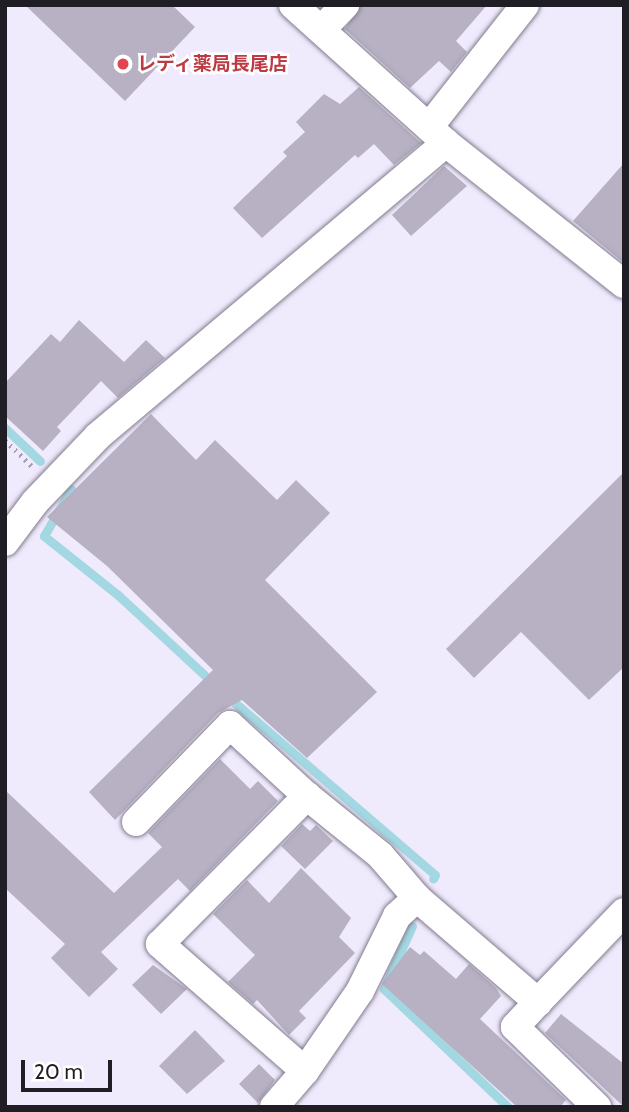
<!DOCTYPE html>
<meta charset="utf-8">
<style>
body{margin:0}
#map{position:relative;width:629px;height:1112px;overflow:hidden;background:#f0eafd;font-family:Cabin,"Noto Sans JP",sans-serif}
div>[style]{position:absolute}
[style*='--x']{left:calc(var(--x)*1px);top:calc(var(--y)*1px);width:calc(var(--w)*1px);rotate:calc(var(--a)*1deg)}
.stream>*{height:9px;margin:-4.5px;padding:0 4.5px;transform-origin:4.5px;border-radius:4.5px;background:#a3d8e2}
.building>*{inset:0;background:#b7b1c3}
.path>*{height:4.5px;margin-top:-2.25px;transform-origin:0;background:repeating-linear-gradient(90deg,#a49fae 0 2px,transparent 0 7px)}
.roads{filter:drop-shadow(0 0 2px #817c8d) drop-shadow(0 0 2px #817c8d)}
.street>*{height:28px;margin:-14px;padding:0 14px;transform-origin:14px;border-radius:14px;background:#fff}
.dots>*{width:19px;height:19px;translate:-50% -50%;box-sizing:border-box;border:4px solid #fff;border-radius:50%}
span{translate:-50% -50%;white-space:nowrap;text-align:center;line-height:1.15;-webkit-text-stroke:5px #fff;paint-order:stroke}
.health-label{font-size:19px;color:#be3a42;font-weight:700}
.left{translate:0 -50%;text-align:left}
.frame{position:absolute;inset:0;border:7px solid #201e25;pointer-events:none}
.scale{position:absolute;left:21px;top:1060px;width:91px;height:32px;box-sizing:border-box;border:4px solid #201e25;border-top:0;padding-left:9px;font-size:21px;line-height:24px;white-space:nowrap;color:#201e25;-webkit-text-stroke:5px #fff;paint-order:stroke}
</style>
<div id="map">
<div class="stream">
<i style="--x:5;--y:428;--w:48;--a:43.3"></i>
<i style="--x:71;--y:489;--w:54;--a:119.9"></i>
<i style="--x:44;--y:536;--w:95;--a:38.6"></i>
<i style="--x:118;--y:595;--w:131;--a:42.8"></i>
<i style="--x:227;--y:696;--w:274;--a:40.7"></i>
<i style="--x:435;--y:875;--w:4;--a:117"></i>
<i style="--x:412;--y:926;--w:69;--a:114"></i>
<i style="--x:384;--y:989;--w:171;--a:43.6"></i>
</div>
<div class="building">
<i style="clip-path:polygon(25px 5px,172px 5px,195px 27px,125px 101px)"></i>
<i style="clip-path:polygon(361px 5px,487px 5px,456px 41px,467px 52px,451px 72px,439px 61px,410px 88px,345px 29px)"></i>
<i style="clip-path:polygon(359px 87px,421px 143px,394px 165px,374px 144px,358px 158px,355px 155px,262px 238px,233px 208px,287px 156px,283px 152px,305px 132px,296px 122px,324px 94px,340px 104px)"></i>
<i style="clip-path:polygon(624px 163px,624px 263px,573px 221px)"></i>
<i style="clip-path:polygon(444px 166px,467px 186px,411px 236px,392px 215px)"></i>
<i style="clip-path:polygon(79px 320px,124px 362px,146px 340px,165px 358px,118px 398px,101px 381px,57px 427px,61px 431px,43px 451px,5px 416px,5px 383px,51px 334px,60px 342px)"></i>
<i style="clip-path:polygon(151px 414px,196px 460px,215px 440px,277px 500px,296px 480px,330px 513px,265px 580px,377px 692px,307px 758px,242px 700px,218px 713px,115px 820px,89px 792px,213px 670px,107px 566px,47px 517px)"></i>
<i style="clip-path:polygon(624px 472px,624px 667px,589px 700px,521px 632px,474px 678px,446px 649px)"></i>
<i style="clip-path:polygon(220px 759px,250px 789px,258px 781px,278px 801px,190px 891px,178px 879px,101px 952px,118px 969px,89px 997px,51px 958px,65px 944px,5px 888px,5px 790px,114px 893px,162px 847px,148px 833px)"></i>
<i style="clip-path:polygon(302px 824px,310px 831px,316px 825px,333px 841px,305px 869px,281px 846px)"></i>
<i style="clip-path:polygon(301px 868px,351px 918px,339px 937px,355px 953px,299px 1011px,306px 1018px,289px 1035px,257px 1000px,253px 1004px,228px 982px,255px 955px,213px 914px,247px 880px,269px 903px)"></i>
<i style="clip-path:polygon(410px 947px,420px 955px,424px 951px,456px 979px,469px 964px,496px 988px,501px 996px,480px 1019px,566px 1100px,560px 1107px,517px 1107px,382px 984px)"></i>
<i style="clip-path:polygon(153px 965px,187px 989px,161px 1014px,132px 985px)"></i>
<i style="clip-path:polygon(561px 1014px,624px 1064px,624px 1107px,545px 1033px)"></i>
<i style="clip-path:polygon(195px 1030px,225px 1061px,187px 1094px,159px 1066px)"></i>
<i style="clip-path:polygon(259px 1064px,275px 1080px,258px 1103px,239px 1084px)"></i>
</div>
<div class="path">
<i style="--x:5;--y:440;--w:37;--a:44"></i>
</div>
<div class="roads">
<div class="street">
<i style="--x:293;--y:5;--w:206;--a:42"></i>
<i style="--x:446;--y:143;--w:227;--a:38.4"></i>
<i style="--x:321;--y:30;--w:35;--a:-46"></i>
<i style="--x:429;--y:127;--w:155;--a:-51.8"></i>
<i style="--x:5;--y:542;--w:50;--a:-53.1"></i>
<i style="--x:35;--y:502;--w:91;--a:-46.3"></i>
<i style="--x:98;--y:436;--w:455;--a:-40.1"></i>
<i style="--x:136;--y:822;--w:135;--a:-45.9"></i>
<i style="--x:230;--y:725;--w:105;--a:42.7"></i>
<i style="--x:307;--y:796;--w:94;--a:38.9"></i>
<i style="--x:380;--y:855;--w:57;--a:49.3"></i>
<i style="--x:417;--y:898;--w:160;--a:40.7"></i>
<i style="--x:538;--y:1002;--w:124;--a:-46.3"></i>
<i style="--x:538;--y:1002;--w:34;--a:133"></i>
<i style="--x:515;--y:1027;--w:115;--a:44.3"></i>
<i style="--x:305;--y:1071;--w:193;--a:-138.8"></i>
<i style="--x:160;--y:944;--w:209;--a:-45.2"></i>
<i style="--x:274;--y:1107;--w:48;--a:-49.3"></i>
<i style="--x:305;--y:1071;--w:97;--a:-55.5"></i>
<i style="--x:360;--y:991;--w:84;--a:-63.7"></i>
<i style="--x:397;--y:916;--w:27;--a:-42"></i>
</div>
</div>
<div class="dots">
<i style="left:123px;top:64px;background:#e0444e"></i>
</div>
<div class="health-label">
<span class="left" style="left:137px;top:64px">レディ薬局長尾店</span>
</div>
<div class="frame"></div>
<div class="scale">20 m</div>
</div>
